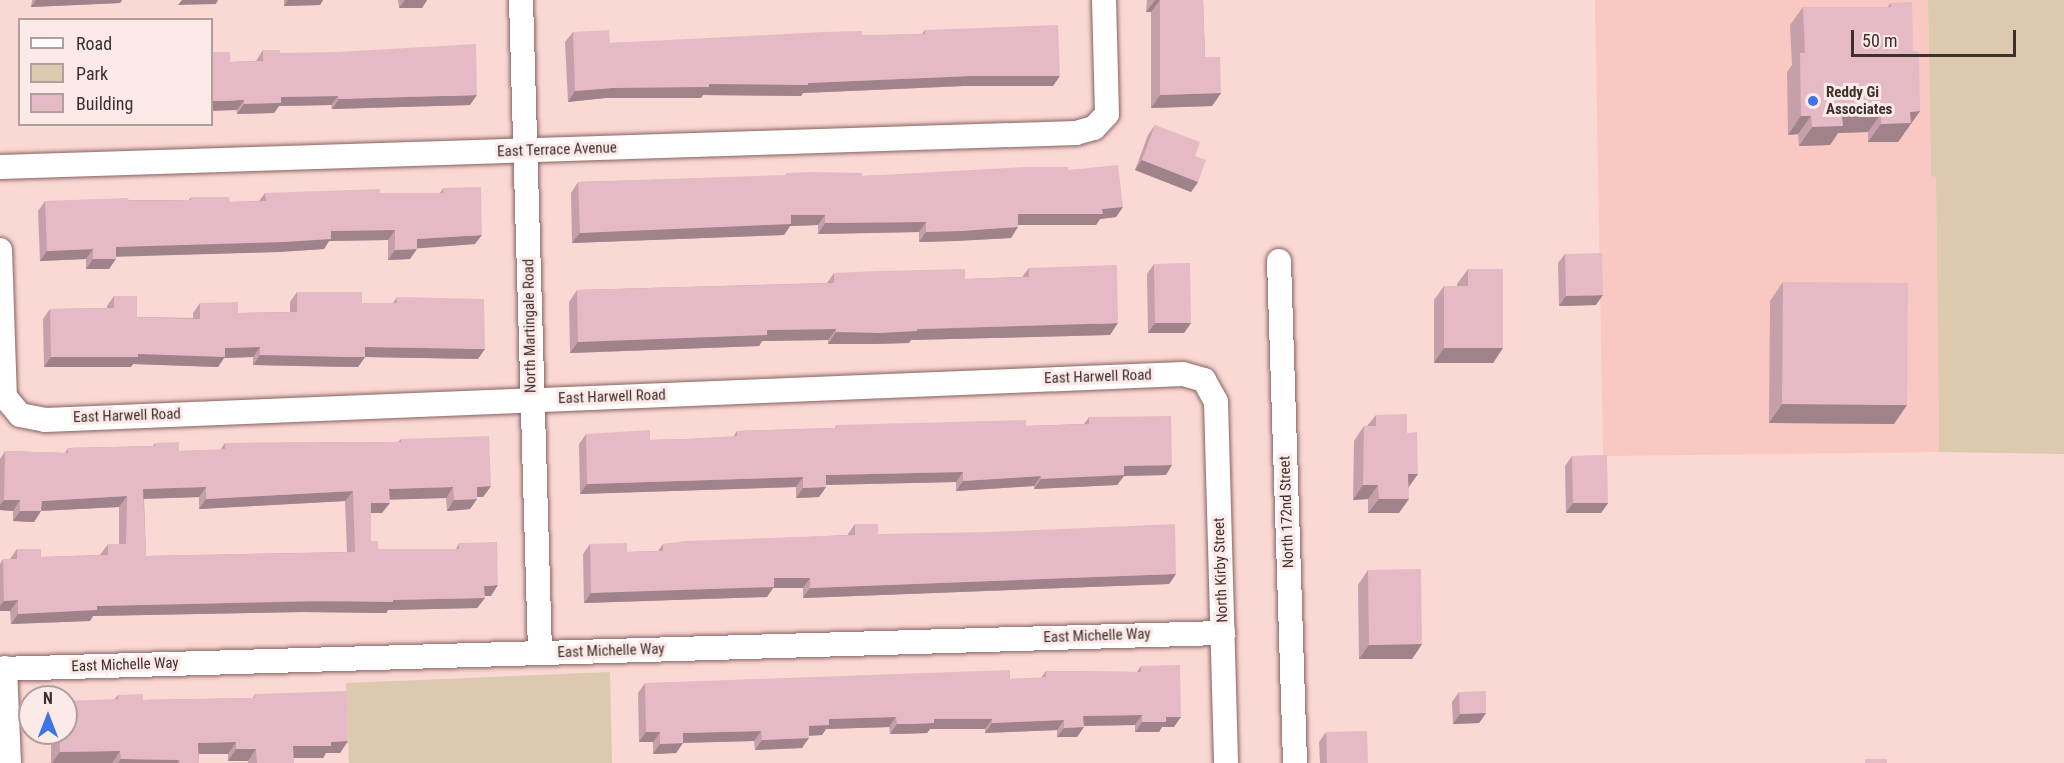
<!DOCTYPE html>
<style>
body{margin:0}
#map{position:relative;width:2064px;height:763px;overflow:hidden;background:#fad8d4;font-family:"Roboto Condensed",sans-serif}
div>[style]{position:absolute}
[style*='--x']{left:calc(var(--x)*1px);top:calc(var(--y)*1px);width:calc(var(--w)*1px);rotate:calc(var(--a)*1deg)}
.built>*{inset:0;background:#fac8c2}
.green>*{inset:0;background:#ddc9ae}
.roads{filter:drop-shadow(0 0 2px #87625f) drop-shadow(0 0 2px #87625f)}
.minor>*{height:24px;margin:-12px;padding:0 12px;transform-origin:12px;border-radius:12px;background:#fff}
.wall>*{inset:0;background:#c5a0a9}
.shaded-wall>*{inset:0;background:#a0828a}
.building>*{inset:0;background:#e5bac5}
.dots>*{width:16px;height:16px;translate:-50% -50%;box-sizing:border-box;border:3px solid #fbeae8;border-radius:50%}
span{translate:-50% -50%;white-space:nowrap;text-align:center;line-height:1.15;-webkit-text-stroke:6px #fbeae8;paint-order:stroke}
.poi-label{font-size:15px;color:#3f2f2d;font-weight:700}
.left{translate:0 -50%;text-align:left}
.street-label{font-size:15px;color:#3f2f2d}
.legend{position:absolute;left:18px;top:18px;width:195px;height:108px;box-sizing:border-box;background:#fbeae8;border:2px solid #b09f9d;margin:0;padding:8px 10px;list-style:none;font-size:18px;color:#3f2f2d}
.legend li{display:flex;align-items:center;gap:12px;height:30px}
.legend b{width:30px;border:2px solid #b09f9d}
.north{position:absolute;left:18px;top:685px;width:60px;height:60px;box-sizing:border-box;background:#fbeae8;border:2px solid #b09f9d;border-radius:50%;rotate:0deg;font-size:16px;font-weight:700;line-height:24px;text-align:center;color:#3f2f2d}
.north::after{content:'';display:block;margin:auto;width:21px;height:27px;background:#3e74e4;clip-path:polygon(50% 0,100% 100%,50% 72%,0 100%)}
.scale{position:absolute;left:1851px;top:30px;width:165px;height:27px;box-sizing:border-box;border:3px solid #3f2f2d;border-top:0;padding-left:8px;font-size:18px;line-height:21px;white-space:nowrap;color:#3f2f2d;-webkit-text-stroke:4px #fbeae8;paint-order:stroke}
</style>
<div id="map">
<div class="built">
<i style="clip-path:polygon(1595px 0,1928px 0,1931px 176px,1936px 176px,1939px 452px,1603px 456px)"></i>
</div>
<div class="green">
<i style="clip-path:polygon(1928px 0,2064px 0,2064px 454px,1939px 452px,1936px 177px,1931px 176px)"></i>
<i style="clip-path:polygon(610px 672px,612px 763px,349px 763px,346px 683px)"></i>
</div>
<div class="roads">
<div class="minor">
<i style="--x:521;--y:0;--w:653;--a:88.33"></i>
<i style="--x:0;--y:167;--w:1077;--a:-1.81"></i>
<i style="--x:1076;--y:133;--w:19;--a:-16"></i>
<i style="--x:1094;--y:128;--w:19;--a:-47"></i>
<i style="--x:1107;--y:114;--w:114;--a:-91.5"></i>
<i style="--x:0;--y:250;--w:147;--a:88.1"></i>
<i style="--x:5;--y:397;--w:23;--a:50"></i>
<i style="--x:20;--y:415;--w:25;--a:11"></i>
<i style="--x:45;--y:420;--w:1139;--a:-2.31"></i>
<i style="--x:1183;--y:374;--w:22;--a:16"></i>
<i style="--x:1204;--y:380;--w:25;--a:61"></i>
<i style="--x:1216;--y:402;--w:361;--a:88.4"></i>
<i style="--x:1279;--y:261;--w:502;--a:88.17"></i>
<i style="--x:5;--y:668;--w:95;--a:87.6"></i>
<i style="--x:0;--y:669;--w:1224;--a:-1.69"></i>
</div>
</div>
<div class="wall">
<i style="clip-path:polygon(32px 0,122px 0,120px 3px,31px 7px)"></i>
<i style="clip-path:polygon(284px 0,323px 0,320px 5px,284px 6px)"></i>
<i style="clip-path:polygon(398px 0,427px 0,422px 8px,399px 8px)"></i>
<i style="clip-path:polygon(1147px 0,1203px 0,1205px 57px,1221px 93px,1212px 106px,1151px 108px,1151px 12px,1146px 12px)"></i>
<i style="clip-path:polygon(1890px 3px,1913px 51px,1920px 111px,1898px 142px,1868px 142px,1868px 132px,1838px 133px,1830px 145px,1799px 146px,1798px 134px,1788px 135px,1787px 72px,1792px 65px,1790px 25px,1803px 7px,1888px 7px)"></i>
<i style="clip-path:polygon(925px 30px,1053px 86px,964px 86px,803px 93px,801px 96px,703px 95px,701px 98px,605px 98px,568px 102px,565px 42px,573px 32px,610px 43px,922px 34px)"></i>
<i style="clip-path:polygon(263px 50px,280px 53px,470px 105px,332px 109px,331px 105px,279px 106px,274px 113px,237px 114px,230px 62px,256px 61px)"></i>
<i style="clip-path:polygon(1155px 125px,1195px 156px,1198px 182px,1191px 192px,1135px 170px,1148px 135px)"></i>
<i style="clip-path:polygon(1068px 170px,1123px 207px,1116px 217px,1100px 219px,1096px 225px,1018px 225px,1011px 238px,955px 241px,919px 242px,919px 232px,818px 234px,818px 225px,790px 226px,784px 235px,572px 243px,571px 193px,578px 182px,785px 176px,787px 173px,862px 176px)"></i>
<i style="clip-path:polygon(443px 188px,475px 244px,417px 248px,410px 259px,388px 260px,388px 240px,329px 241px,324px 249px,278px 252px,116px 256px,109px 269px,86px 269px,86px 259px,40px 261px,38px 211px,45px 201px,189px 200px,191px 197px,230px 202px,259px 201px,265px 193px,440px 193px)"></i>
<i style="clip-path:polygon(1565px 254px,1596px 305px,1559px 306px,1558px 263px)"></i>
<i style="clip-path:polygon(1154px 264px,1191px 323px,1184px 333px,1148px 333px,1147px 274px)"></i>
<i style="clip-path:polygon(1029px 268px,1110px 335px,911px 340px,909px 343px,872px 344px,828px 344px,828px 340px,762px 341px,759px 346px,570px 353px,569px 302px,577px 290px,827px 283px,834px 273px,965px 279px,1022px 277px)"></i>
<i style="clip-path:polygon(1468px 269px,1503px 348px,1493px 363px,1434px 363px,1434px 300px,1444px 286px,1457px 286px,1457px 284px)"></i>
<i style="clip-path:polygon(1783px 282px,1894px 424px,1769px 423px,1770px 301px)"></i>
<i style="clip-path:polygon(297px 292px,362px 303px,393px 303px,397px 297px,478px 359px,365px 357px,358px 367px,340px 367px,253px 365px,253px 357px,224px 358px,218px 367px,133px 364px,131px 367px,44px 367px,43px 319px,50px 309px,107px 308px,107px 306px,114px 296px,137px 317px,193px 318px,193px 313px,200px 303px,238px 313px,290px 312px,290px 302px)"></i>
<i style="clip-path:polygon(1376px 415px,1409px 487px,1399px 513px,1368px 513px,1368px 499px,1353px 500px,1354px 441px,1364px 426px,1367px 426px)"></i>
<i style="clip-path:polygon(1089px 417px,1166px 475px,1124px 476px,1117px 485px,1034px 489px,1034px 486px,956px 491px,956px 482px,826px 485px,826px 487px,819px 497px,796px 498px,796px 487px,580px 494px,579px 444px,586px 434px,650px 440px,687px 439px,733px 437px,737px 431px,835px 428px,837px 425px,1026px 426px,1084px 424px)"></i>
<i style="clip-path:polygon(evenodd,401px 439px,491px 486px,483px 497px,477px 497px,477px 499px,470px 509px,447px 511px,446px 498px,390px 499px,382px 513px,371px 513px,371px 541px,378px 549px,456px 549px,459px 543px,491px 596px,485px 596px,485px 598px,477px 608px,388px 610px,386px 613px,303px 612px,93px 616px,90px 621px,11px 624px,10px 611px,0 611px,0 564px,3px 559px,10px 559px,17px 549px,41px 557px,100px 555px,108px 544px,119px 544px,119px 507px,41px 511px,34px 522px,13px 521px,13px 511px,0 510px,0 459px,5px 451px,65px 453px,68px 448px,153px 446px,155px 443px,179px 451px,220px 450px,225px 443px,398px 442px,401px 439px,199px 497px,199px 509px,345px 501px,347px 552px,146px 556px,144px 499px,199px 497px)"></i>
<i style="clip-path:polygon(1572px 456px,1608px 503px,1601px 513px,1566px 513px,1565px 466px)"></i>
<i style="clip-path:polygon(855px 524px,878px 534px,1176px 574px,1169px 584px,803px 598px,803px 588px,773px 588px,767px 597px,584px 603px,583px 554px,590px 544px,627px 552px,658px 551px,663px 544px,848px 535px,848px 534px)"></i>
<i style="clip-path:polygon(1368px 570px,1422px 644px,1412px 659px,1359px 659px,1358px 585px)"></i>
<i style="clip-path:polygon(1141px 666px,1174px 727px,1162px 727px,1159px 732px,1135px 732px,1135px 725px,1084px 726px,1077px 737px,1057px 737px,1057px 730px,985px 733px,985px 729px,930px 729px,927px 733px,907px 734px,890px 734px,889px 727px,826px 729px,822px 735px,809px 736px,802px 748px,755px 750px,754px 741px,683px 743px,676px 753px,653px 754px,653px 742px,639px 742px,638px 693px,645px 683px,1010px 679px,1041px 678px,1046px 671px,1137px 672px)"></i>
<i style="clip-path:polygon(1459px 692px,1486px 713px,1479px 723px,1453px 724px,1452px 702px)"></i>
<i style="clip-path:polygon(255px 694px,348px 741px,340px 753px,326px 753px,323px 758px,294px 758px,294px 763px,248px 763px,248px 761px,228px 761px,228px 754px,199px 754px,199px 763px,51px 763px,51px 733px,66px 733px,114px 700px,118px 695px,143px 700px,253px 698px)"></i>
<i style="clip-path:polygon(1326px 732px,1368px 763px,1320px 763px,1319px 742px)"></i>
</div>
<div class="shaded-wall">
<i style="clip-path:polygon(36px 0,122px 0,120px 3px,31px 7px)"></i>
<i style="clip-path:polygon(182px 0,218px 0,216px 4px,178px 5px)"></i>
<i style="clip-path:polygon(288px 0,323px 0,320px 5px,284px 6px)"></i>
<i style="clip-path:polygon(405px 0,427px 0,422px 8px,399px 8px)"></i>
<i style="clip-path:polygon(1155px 0,1160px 0,1151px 12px,1146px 12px)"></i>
<i style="clip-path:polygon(971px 76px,1060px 76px,1053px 86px,964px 86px,803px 93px,801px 96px,703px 95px,701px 98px,605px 98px,568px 102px,575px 91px,612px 88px,709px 84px,808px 83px)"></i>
<i style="clip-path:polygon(1221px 93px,1212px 106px,1151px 108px,1160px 95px)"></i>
<i style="clip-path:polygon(477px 95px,470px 105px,332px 109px,339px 99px)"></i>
<i style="clip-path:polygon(338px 96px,331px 105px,279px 106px,274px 113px,237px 114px,244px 104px,281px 97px)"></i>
<i style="clip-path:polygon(244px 100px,237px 110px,212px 111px,212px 101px)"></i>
<i style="clip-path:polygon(1920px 111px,1898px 142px,1868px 142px,1881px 124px,1910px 112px)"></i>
<i style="clip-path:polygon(1881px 114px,1868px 132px,1838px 133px,1830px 145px,1799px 146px,1812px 127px,1842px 115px)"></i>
<i style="clip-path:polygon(1801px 116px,1811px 116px,1798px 134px,1788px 135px)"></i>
<i style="clip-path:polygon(1142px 160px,1198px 182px,1191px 192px,1135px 170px)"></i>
<i style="clip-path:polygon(1123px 207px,1116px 217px,1100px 219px,1096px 225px,1011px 225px,1018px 214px,1102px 209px)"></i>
<i style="clip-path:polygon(791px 215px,825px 215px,818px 225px,790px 226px,784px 235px,572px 243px,580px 233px)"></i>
<i style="clip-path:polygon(926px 222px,919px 232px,818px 234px,825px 223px)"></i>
<i style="clip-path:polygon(1018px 227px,1011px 238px,955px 241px,919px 242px,926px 232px)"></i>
<i style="clip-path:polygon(395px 230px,388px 240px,329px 241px,324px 249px,278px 252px,109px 257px,116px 247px,331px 231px)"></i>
<i style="clip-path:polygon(482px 235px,475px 244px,410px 249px,417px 239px)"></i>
<i style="clip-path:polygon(93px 249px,86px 259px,40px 261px,47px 251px)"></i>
<i style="clip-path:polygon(417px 249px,410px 259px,388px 260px,395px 250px)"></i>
<i style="clip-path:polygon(93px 259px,116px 259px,109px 269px,86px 269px)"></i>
<i style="clip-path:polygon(1603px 295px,1596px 305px,1559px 306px,1566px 296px)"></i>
<i style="clip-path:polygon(1118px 323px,1110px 335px,911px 340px,909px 343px,872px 344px,828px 344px,836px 332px)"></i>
<i style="clip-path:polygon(1155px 323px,1191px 323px,1184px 333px,1148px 333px)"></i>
<i style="clip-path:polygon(836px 329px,828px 340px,762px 341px,759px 346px,570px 353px,578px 342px,767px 330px)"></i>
<i style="clip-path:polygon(260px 347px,253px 357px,224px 358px,218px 367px,133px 364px,131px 367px,44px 367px,51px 357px,138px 354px,225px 348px)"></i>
<i style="clip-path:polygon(365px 347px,485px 349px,478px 359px,365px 357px,358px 367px,253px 365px,260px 355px)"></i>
<i style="clip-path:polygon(1444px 348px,1503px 348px,1493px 363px,1434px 363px)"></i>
<i style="clip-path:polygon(1782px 404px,1907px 405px,1894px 424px,1769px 423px)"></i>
<i style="clip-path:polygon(1172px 465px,1166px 475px,1124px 476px,1117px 485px,1034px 489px,1041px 479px,1124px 466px)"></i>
<i style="clip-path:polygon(963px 472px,956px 482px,819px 485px,826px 475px)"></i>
<i style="clip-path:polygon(1408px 474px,1418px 474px,1408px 488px)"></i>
<i style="clip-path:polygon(1041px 476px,1034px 486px,956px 491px,963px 481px)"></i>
<i style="clip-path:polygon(803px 477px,796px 487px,580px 494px,587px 484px)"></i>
<i style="clip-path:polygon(1363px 485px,1378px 485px,1368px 499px,1353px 500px)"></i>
<i style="clip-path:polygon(491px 486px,483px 497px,469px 497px,477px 487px)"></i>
<i style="clip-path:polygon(206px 487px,199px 497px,136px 499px,143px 489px)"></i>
<i style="clip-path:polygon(453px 487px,446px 498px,382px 500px,389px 489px)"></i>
<i style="clip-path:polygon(826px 487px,819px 497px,796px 498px,803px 488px)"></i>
<i style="clip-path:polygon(353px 491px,345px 501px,199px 509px,206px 499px)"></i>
<i style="clip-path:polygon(127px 496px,119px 507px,38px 511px,41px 511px,34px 522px,13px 521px,20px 511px,42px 501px)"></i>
<i style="clip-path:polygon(477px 499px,470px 509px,447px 511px,454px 500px)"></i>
<i style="clip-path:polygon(1379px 499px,1409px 499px,1399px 513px,1368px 513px)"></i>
<i style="clip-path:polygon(4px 500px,20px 500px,13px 511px,0 510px,0 505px)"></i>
<i style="clip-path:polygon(371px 503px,390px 503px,382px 513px,364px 513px)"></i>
<i style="clip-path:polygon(1573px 503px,1608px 503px,1601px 513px,1566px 513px)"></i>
<i style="clip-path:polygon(1176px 574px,1169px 584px,803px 598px,810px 588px)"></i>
<i style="clip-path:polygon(774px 578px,810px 578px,803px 588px,773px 588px,767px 597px,584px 603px,591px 593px)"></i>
<i style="clip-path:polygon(498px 585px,491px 596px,477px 596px,484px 586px)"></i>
<i style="clip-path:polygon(485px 598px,477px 608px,388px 610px,386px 613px,303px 612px,93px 616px,90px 621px,11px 624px,18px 614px,97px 606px)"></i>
<i style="clip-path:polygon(18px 600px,10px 611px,0 611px,0 606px,4px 601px)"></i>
<i style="clip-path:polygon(1422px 644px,1412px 659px,1359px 659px,1369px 645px)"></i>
<i style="clip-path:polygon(1486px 713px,1479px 723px,1453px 724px,1460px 714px)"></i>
<i style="clip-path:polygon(1142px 715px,1135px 725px,1076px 726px,1083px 716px)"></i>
<i style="clip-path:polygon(896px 717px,889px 727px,826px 729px,822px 735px,802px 736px,809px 726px,829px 719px)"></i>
<i style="clip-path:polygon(1166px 717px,1181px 717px,1174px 727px,1162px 727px,1159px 732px,1135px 732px,1142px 722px)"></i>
<i style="clip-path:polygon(934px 719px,992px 719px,985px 729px,930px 729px,927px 733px,890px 734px,897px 724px)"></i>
<i style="clip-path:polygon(1064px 720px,1057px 730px,985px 733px,992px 723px)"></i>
<i style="clip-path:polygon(1084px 727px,1077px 737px,1057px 737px,1064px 728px)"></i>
<i style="clip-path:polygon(761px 731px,754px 741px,676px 743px,683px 733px)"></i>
<i style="clip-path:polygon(646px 732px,660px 732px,653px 742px,639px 742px)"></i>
<i style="clip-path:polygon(809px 738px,802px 748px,755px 750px,762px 740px)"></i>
<i style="clip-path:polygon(348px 741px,340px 753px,326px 753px,323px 758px,285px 758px,293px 746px,331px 742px)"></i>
<i style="clip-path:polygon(236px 742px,228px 754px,190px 754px,198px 743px)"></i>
<i style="clip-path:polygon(683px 743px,676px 753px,653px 754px,660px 744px)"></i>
<i style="clip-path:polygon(236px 749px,256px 749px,248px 761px,228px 761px)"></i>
<i style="clip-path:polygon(120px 751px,112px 763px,52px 763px,60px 752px)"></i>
<i style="clip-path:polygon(121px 759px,179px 760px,177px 763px,118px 763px)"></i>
</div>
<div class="building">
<i style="clip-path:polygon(1160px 0,1203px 0,1205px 57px,1220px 57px,1221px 93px,1160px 95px)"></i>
<i style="clip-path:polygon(1912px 2px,1913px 51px,1919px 51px,1920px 111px,1910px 112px,1911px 123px,1881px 124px,1881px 114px,1842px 115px,1843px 126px,1812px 127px,1811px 116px,1801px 116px,1800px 53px,1805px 53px,1803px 7px,1891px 7px,1890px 3px)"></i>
<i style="clip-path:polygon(1058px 25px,1060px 76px,971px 76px,808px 83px,808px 85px,709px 84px,709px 87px,612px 88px,575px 91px,573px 32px,609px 30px,610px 43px,824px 32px,862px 31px,862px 35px,925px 34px,925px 30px)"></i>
<i style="clip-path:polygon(476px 44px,477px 95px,339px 99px,338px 96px,281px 97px,281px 103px,244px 104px,244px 100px,212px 101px,212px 52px,230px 52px,230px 62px,263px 61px,263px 50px,280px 50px,280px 53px,338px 52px)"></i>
<i style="clip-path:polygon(1155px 125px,1200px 142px,1195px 156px,1206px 160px,1198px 182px,1142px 160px)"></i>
<i style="clip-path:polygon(1118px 165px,1123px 207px,1102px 209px,1103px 214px,1018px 214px,1018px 227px,962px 231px,926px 232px,926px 222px,825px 223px,825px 215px,791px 215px,791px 224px,580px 233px,578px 182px,787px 175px,787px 173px,812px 172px,862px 173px,862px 176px,1026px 167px,1068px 167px,1068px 170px)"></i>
<i style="clip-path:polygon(481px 187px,482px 235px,417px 239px,417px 249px,395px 250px,395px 230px,331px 231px,331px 239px,285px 242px,116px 247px,116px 259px,93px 259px,93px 249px,47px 251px,45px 201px,128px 198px,129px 201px,191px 200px,191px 197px,229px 197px,230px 202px,266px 201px,265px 193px,380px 189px,380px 193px,443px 193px,443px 188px)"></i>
<i style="clip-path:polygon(1602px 253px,1603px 295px,1566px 296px,1565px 254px)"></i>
<i style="clip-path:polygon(1190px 263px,1191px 323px,1155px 323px,1154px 264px)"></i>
<i style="clip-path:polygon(1117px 265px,1118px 323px,917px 329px,917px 331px,880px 333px,836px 332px,836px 329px,767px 330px,767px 335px,578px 342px,577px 290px,834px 283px,834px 273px,878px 271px,965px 269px,965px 279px,1029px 277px,1029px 268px)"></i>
<i style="clip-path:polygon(1468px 269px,1503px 269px,1503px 348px,1444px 348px,1444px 286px,1468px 286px)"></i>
<i style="clip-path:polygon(1783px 282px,1908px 283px,1907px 405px,1782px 404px)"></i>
<i style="clip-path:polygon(297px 292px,362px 292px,362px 303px,397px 303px,397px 297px,484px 299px,485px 349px,365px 347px,365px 357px,347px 357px,260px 355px,260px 347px,225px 348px,225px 357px,138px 354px,138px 357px,51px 357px,50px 309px,114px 308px,114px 296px,137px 296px,137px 317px,200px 319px,200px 303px,238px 302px,238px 313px,297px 312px)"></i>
<i style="clip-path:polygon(1407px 414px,1407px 433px,1417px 432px,1418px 474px,1408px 474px,1409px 499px,1379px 499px,1378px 485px,1363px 485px,1364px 426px,1376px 426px,1376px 415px)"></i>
<i style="clip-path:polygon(1171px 416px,1172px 465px,1124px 466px,1124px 475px,1041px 479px,1041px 476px,963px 481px,963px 472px,826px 475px,826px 487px,803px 488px,803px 477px,587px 484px,586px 434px,650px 430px,650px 440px,687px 439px,737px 436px,737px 431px,837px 428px,837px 425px,1026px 420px,1026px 426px,1089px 424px,1089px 417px)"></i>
<i style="clip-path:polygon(evenodd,489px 436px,491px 486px,477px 487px,477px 499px,454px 500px,453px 487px,389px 489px,390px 503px,371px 503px,371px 541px,378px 541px,378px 549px,459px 549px,459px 543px,497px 542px,498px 585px,484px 586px,485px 598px,393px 600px,393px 602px,310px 601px,97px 606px,97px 610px,18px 614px,18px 600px,4px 601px,3px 559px,17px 559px,17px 549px,41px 549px,41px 557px,108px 555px,108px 544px,126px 544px,127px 496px,42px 501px,41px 511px,20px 511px,20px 500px,4px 500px,5px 451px,68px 453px,68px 448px,155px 446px,155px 443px,179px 442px,179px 451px,225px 449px,225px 443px,401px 442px,401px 439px,489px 436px,206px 487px,206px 499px,353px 491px,355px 552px,146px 556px,143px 489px,206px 487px)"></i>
<i style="clip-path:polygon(1607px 455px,1608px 503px,1573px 503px,1572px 456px)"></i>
<i style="clip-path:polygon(855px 524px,878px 524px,878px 534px,991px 532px,1175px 524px,1176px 574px,810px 588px,810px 578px,774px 578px,774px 587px,591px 593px,590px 544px,627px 543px,627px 552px,663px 551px,663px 544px,685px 541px,855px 535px)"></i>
<i style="clip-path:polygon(1421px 569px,1422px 644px,1369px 645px,1368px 570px)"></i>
<i style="clip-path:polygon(1180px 665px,1181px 717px,1166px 717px,1166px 722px,1142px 722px,1142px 715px,1083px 716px,1084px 727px,1064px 728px,1064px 720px,992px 723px,992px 719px,934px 719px,934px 723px,914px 724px,897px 724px,896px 717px,829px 719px,829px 725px,809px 726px,809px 738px,762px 740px,761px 731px,683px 733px,683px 743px,660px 744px,660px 732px,646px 732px,645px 683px,1010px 670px,1010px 679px,1046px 677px,1046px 671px,1141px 672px,1141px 666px)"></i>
<i style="clip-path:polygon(347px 691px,348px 741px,331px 742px,331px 746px,293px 746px,294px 763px,257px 763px,256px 749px,236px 749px,236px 742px,198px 743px,199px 763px,180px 763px,179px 760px,121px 759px,120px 751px,60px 752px,59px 733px,66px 733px,66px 701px,118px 699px,118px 695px,143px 694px,143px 700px,255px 698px,255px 694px)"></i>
<i style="clip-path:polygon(1486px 691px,1486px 713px,1460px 714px,1459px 692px)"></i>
<i style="clip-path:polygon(1367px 731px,1368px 763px,1327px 763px,1326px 732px)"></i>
<i style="clip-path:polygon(1865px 759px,1887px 759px,1887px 763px,1865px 763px)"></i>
</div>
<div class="dots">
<i style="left:1813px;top:101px;background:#3e74e4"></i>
</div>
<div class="poi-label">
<span class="left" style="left:1826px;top:101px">Reddy Gi<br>Associates</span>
</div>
<div class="street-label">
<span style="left:557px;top:150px;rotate:-2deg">East Terrace Avenue</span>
<span style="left:530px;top:326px;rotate:-91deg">North Martingale Road</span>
<span style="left:1098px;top:377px;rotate:-2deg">East Harwell Road</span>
<span style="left:612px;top:397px;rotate:-2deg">East Harwell Road</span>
<span style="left:127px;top:416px;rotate:-2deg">East Harwell Road</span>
<span style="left:1287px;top:512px;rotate:-92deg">North 172nd Street</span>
<span style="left:1221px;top:570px;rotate:-92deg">North Kirby Street</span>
<span style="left:1097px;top:636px;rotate:-2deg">East Michelle Way</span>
<span style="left:611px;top:651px;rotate:-2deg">East Michelle Way</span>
<span style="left:125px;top:665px;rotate:-2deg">East Michelle Way</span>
</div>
<ul class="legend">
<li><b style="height:8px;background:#fff"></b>Road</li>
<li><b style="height:16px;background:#ddc9ae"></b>Park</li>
<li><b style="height:16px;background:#e5bac5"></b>Building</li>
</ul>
<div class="north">N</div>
<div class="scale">50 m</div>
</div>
